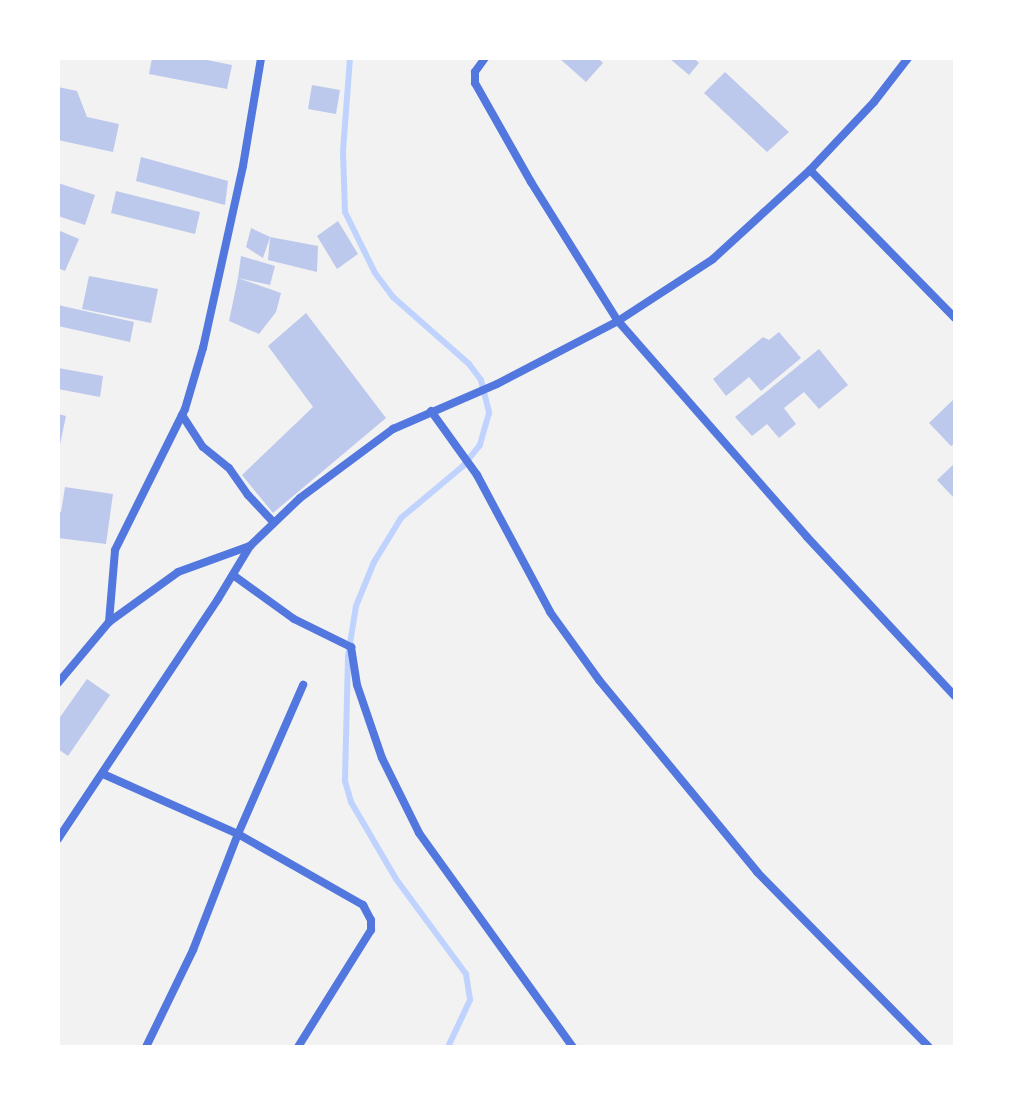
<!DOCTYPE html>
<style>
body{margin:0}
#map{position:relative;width:1013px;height:1105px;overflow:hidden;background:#f2f2f2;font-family:Cabin,sans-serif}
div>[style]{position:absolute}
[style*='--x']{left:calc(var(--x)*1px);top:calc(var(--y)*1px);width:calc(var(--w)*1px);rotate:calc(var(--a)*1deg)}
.stream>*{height:6px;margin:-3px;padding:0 3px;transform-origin:3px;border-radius:3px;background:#bfd3fe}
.building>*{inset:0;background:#bdc9ec}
.minor>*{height:8px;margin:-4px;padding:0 4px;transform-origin:4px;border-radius:4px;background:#5277de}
span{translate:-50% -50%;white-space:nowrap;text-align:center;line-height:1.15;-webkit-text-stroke:6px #fff;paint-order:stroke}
.frame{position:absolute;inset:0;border:60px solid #fff;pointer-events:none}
</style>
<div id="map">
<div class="stream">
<i style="--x:350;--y:58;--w:94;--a:94.3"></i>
<i style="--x:343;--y:152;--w:60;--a:88.1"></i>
<i style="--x:345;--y:212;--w:68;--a:63.8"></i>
<i style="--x:375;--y:273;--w:30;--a:53"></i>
<i style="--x:393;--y:297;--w:101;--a:41.4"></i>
<i style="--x:469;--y:364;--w:20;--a:53"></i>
<i style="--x:481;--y:380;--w:34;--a:76"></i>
<i style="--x:489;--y:413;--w:33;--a:106"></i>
<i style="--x:480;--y:445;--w:27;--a:129"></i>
<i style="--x:463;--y:466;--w:81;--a:140"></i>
<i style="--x:401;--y:518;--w:52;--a:121.5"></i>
<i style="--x:374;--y:562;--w:48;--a:112.2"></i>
<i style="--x:356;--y:606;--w:51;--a:99.1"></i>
<i style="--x:348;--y:656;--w:125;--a:91.4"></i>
<i style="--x:345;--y:781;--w:22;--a:74"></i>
<i style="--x:351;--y:802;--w:89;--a:59.7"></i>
<i style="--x:396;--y:879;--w:118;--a:53.6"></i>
<i style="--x:466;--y:974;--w:26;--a:81"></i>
<i style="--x:470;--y:1000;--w:52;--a:115.1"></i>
</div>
<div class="building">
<i style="clip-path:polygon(152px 58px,197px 58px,232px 65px,227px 89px,149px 74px)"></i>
<i style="clip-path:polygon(559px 58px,598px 58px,603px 63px,586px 82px)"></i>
<i style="clip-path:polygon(669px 58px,694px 58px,699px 63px,689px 75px)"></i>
<i style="clip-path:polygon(725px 72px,789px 132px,767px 152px,704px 93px)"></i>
<i style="clip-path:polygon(312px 85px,340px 90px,336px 114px,308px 109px)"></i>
<i style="clip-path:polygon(58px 87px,77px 91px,87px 117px,119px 124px,113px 152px,58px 140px)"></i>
<i style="clip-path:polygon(141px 157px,228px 181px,225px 205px,136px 181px)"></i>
<i style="clip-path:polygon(58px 183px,95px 195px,85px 225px,58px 216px)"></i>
<i style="clip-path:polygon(116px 191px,200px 212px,195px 234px,111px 213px)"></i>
<i style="clip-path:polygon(338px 221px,358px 254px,337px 269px,317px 236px)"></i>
<i style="clip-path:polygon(251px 228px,270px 237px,263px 258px,246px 247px)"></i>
<i style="clip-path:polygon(58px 230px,79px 239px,65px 271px,58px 268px)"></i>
<i style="clip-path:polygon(270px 237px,318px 246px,317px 272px,268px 260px)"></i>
<i style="clip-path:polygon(241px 256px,275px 266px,270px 285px,238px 278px)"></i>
<i style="clip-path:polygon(89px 276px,158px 289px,151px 323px,82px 309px)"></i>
<i style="clip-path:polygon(238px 278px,281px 293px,276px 312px,259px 334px,229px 321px)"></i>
<i style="clip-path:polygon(58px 305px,134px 322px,130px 342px,58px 326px)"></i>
<i style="clip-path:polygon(306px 313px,386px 418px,273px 513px,242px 475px,313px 407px,268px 346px)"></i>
<i style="clip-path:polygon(779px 332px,801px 358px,761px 391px,749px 377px,726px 396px,713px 379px,763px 337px,769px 340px)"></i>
<i style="clip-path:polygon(819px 349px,848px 385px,819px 409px,804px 392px,784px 408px,796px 424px,779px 438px,767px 424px,752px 436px,735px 417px)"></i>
<i style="clip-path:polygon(58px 368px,103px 376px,100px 397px,58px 389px)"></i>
<i style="clip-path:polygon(955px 398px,955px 443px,951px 446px,929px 423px)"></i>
<i style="clip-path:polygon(58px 414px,66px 416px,59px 449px,58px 449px)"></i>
<i style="clip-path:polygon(955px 463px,955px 499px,937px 480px)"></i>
<i style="clip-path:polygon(65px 487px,113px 494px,106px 544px,58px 538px,58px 511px,61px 512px)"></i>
<i style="clip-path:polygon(87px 679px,110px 695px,68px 756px,58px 749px,58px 720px)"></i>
</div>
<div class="minor">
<i style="--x:485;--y:58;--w:17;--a:126"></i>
<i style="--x:475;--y:72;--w:11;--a:90"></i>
<i style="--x:475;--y:83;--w:114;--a:60.5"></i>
<i style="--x:531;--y:182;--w:164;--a:58"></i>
<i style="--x:618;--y:321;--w:287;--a:48.8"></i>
<i style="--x:807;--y:537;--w:217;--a:47.1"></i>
<i style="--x:810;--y:170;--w:207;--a:45.6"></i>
<i style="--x:431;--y:411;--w:79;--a:54.3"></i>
<i style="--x:477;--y:475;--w:155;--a:61.9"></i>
<i style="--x:550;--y:612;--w:84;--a:54.2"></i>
<i style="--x:599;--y:680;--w:249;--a:50.5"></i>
<i style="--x:757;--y:872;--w:245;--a:45.5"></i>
<i style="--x:182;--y:415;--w:38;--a:57"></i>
<i style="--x:203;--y:447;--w:33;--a:39"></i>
<i style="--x:229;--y:468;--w:33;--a:55"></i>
<i style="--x:248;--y:495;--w:38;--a:47"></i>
<i style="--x:233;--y:575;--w:75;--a:35.8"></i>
<i style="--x:294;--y:619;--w:64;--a:26.2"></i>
<i style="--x:351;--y:647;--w:38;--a:81"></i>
<i style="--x:357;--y:685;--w:77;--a:71.1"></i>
<i style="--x:382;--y:758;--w:84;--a:63.7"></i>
<i style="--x:419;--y:833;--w:264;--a:54.3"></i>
<i style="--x:109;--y:622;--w:85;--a:-35.9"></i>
<i style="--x:178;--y:572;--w:77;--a:-19.9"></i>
<i style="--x:58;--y:683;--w:80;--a:-50.1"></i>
<i style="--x:109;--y:622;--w:72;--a:-85.2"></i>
<i style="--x:115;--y:550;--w:157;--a:-63.6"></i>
<i style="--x:185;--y:409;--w:64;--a:-73.6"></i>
<i style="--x:203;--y:348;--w:186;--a:-77.6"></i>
<i style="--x:243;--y:166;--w:109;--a:-80.5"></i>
<i style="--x:103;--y:774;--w:148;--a:24"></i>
<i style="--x:238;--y:834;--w:144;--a:29.6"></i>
<i style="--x:363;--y:905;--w:17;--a:62"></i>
<i style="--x:371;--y:920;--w:10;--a:90"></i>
<i style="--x:371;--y:930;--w:138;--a:122"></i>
<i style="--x:58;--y:839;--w:288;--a:-56.3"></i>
<i style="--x:218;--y:599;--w:62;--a:-58.9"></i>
<i style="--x:250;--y:546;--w:69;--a:-43.8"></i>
<i style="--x:300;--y:498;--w:116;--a:-36.6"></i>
<i style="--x:393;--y:429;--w:113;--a:-23.4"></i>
<i style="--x:497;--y:384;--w:136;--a:-27.5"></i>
<i style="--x:618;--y:321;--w:113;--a:-33.1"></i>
<i style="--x:713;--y:259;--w:132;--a:-42.5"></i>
<i style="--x:810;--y:170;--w:93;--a:-46.7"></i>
<i style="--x:874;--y:102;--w:56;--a:-52.3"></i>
<i style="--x:146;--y:1047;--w:108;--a:-64.1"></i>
<i style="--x:193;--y:950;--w:124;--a:-68.8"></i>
<i style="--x:238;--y:834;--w:163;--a:-66.4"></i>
</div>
<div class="frame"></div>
</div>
